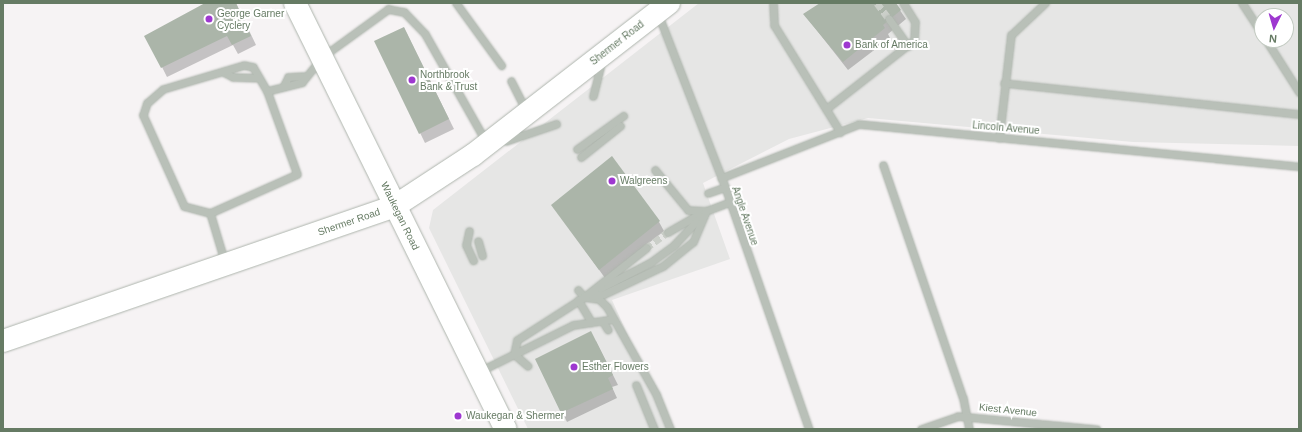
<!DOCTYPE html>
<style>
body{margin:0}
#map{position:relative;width:1302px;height:432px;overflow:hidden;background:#f6f3f4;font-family:Helvetica,sans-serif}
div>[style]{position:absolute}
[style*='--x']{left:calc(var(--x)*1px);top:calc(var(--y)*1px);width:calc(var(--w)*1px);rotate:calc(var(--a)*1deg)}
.built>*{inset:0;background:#e6e6e5}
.shadow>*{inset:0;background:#0003}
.building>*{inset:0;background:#abb5a9}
.minor-tunnel>*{height:7px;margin-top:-3.5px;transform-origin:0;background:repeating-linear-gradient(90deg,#cbcfc9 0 7px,transparent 0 10.5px)}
.roads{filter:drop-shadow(0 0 1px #aeb5ad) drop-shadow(0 0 1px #aeb5ad)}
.minor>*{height:7px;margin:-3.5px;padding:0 3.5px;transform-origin:3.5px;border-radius:3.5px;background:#b9c0b8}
.major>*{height:22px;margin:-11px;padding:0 11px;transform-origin:11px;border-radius:11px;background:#fff}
.dots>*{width:11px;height:11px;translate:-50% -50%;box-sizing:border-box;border:2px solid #fff;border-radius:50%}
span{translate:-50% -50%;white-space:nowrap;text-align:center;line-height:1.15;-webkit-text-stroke:4px #fff;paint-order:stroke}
.poi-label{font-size:10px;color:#667b64}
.left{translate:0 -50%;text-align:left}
.street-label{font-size:10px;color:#667b64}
.frame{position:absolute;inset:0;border:4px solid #667b64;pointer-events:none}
.north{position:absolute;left:1254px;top:8px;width:40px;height:40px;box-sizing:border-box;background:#fff;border:1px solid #c2cac1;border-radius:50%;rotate:185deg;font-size:11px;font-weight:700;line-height:16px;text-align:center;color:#667b64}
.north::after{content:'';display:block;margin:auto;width:14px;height:18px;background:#9e38d0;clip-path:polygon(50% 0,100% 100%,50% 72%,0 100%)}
</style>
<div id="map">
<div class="built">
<i style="clip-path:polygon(evenodd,699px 3px,1299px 3px,1299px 146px,1133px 142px,868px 118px,789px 139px,703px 183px,730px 259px,612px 300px,670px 429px,528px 429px,429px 228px,433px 210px,699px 3px,1262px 16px,1286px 16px,1286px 40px,1262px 40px,1262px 16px)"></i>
</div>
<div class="shadow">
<i style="clip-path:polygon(207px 3px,236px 3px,256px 45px,238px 54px,233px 45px,167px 77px,162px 67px)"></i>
<i style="clip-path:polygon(822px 3px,895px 3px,906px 19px,888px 34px,890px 38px,848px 70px,804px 14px)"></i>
<i style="clip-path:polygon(404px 28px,454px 129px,425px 143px,376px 42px)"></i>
<i style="clip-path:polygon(553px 206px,659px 222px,664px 231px,605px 278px)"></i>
<i style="clip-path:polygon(596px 341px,618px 385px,612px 387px,617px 398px,567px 422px,536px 359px)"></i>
</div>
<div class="building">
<i style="clip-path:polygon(205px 3px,236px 3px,251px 36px,232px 45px,227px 36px,161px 68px,144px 36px)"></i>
<i style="clip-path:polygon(820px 3px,896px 3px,901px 10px,883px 25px,885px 28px,843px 62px,803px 14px)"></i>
<i style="clip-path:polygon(404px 27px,449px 119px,419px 134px,374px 41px)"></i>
<i style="clip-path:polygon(612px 156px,660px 221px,599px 270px,551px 205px)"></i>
<i style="clip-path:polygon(591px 331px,613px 375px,608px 378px,613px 389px,561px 413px,535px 359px)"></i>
</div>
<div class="minor-tunnel">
<i style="--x:877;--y:3;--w:20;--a:53"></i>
<i style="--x:646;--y:248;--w:27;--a:-36"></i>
</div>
<div class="roads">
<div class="minor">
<i style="--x:456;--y:3;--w:77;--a:54"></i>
<i style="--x:773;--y:3;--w:22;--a:87"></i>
<i style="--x:774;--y:25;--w:126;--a:58.3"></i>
<i style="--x:1242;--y:3;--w:37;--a:57"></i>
<i style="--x:658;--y:14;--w:186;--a:68.8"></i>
<i style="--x:725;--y:187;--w:256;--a:70.9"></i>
<i style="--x:889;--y:19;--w:33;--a:55"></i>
<i style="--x:1266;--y:40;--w:62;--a:57.6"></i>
<i style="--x:223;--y:72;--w:11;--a:27"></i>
<i style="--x:233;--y:77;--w:25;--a:2"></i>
<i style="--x:511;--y:81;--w:34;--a:63"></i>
<i style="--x:1004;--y:83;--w:297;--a:6"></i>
<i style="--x:284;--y:85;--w:9;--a:-63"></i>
<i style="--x:288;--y:77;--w:16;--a:-4"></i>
<i style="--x:593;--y:96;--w:34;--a:-76"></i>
<i style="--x:826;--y:109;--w:112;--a:-38.1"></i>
<i style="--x:914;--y:40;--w:18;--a:-87"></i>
<i style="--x:915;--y:22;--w:22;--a:-122"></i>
<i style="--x:999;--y:138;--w:104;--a:-83.4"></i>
<i style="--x:1011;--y:35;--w:47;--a:-43.3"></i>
<i style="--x:506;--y:141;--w:53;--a:-18.8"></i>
<i style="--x:577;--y:149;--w:57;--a:-35.7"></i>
<i style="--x:581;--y:157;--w:50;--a:-38.5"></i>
<i style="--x:883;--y:165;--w:246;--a:71.1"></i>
<i style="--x:963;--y:398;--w:32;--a:79"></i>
<i style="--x:655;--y:170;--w:52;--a:50.5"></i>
<i style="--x:688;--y:210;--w:18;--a:3"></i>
<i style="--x:721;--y:178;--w:148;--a:-21.4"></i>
<i style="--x:859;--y:124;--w:442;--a:5.5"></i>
<i style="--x:708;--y:193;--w:18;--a:-19"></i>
<i style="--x:210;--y:213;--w:27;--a:-165"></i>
<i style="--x:184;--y:206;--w:100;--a:-114.3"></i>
<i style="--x:143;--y:115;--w:13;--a:-72"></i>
<i style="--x:147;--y:103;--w:21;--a:-41"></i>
<i style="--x:163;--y:89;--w:84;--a:-16.5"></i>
<i style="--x:244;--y:65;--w:9;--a:13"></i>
<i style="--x:253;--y:67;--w:28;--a:60"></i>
<i style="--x:469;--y:231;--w:14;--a:102"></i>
<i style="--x:466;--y:245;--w:17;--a:65"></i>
<i style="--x:668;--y:232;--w:34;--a:-30"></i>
<i style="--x:478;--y:241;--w:15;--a:74"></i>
<i style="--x:225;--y:263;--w:52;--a:-106.7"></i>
<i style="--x:210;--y:213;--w:95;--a:-24.1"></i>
<i style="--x:297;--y:174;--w:88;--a:-109.9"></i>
<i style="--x:267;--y:91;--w:36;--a:-14"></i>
<i style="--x:302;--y:82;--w:32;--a:-51"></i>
<i style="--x:322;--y:57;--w:82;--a:-36"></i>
<i style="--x:388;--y:9;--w:16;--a:11"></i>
<i style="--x:404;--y:12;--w:30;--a:46"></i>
<i style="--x:425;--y:34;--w:124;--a:60.5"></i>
<i style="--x:578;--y:290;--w:9;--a:49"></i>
<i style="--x:584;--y:297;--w:15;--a:8"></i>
<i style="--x:599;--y:299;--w:11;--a:45"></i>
<i style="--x:607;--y:307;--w:100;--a:60.6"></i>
<i style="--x:656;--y:394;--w:38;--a:68"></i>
<i style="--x:591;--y:293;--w:68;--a:-27.3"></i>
<i style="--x:651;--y:262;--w:29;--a:-36"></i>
<i style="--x:674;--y:245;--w:44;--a:-46.8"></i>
<i style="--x:584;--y:297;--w:20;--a:-9"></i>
<i style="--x:604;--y:294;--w:65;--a:-25.4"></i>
<i style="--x:663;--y:266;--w:38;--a:-39"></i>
<i style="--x:693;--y:242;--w:34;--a:-67"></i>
<i style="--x:706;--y:211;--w:26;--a:-21"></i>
<i style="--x:578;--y:300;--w:26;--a:59"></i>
<i style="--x:603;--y:322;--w:9;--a:58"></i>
<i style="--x:514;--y:354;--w:14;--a:-78"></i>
<i style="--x:517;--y:340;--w:80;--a:-32.7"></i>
<i style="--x:584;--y:297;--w:79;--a:-38.3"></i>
<i style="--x:514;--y:354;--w:18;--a:41"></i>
<i style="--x:480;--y:371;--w:104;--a:-26.3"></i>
<i style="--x:573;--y:325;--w:40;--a:-8.5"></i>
<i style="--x:636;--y:385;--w:48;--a:67.8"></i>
<i style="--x:921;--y:429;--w:39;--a:-19"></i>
<i style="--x:958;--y:416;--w:139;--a:5.4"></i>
</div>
<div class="major">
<i style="--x:295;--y:3;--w:475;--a:63.7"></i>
<i style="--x:3;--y:341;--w:415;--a:-19"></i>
<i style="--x:395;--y:206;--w:93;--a:-33.2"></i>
<i style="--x:473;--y:155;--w:248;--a:-37.8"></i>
</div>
</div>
<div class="dots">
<i style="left:209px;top:19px;background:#9e38d0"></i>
<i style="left:847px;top:45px;background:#9e38d0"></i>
<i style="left:412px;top:80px;background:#9e38d0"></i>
<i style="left:612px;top:181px;background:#9e38d0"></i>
<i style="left:574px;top:367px;background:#9e38d0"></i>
<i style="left:458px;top:416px;background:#9e38d0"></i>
</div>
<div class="poi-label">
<span class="left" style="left:217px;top:19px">George Garner<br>Cyclery</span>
<span class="left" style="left:855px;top:45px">Bank of America</span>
<span class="left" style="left:420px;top:80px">Northbrook<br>Bank &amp; Trust</span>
<span class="left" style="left:620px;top:181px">Walgreens</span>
<span class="left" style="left:582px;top:367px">Esther Flowers</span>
<span class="left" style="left:466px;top:416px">Waukegan &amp; Shermer</span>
</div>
<div class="street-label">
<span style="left:617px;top:43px;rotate:-38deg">Shermer Road</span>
<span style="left:1006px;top:128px;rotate:5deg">Lincoln Avenue</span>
<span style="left:400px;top:216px;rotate:64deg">Waukegan Road</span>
<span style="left:745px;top:216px;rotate:71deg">Angle Avenue</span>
<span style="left:349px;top:222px;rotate:-19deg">Shermer Road</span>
<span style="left:1008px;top:410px;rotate:6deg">Kiest Avenue</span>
</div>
<div class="frame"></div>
<div class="north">N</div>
</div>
